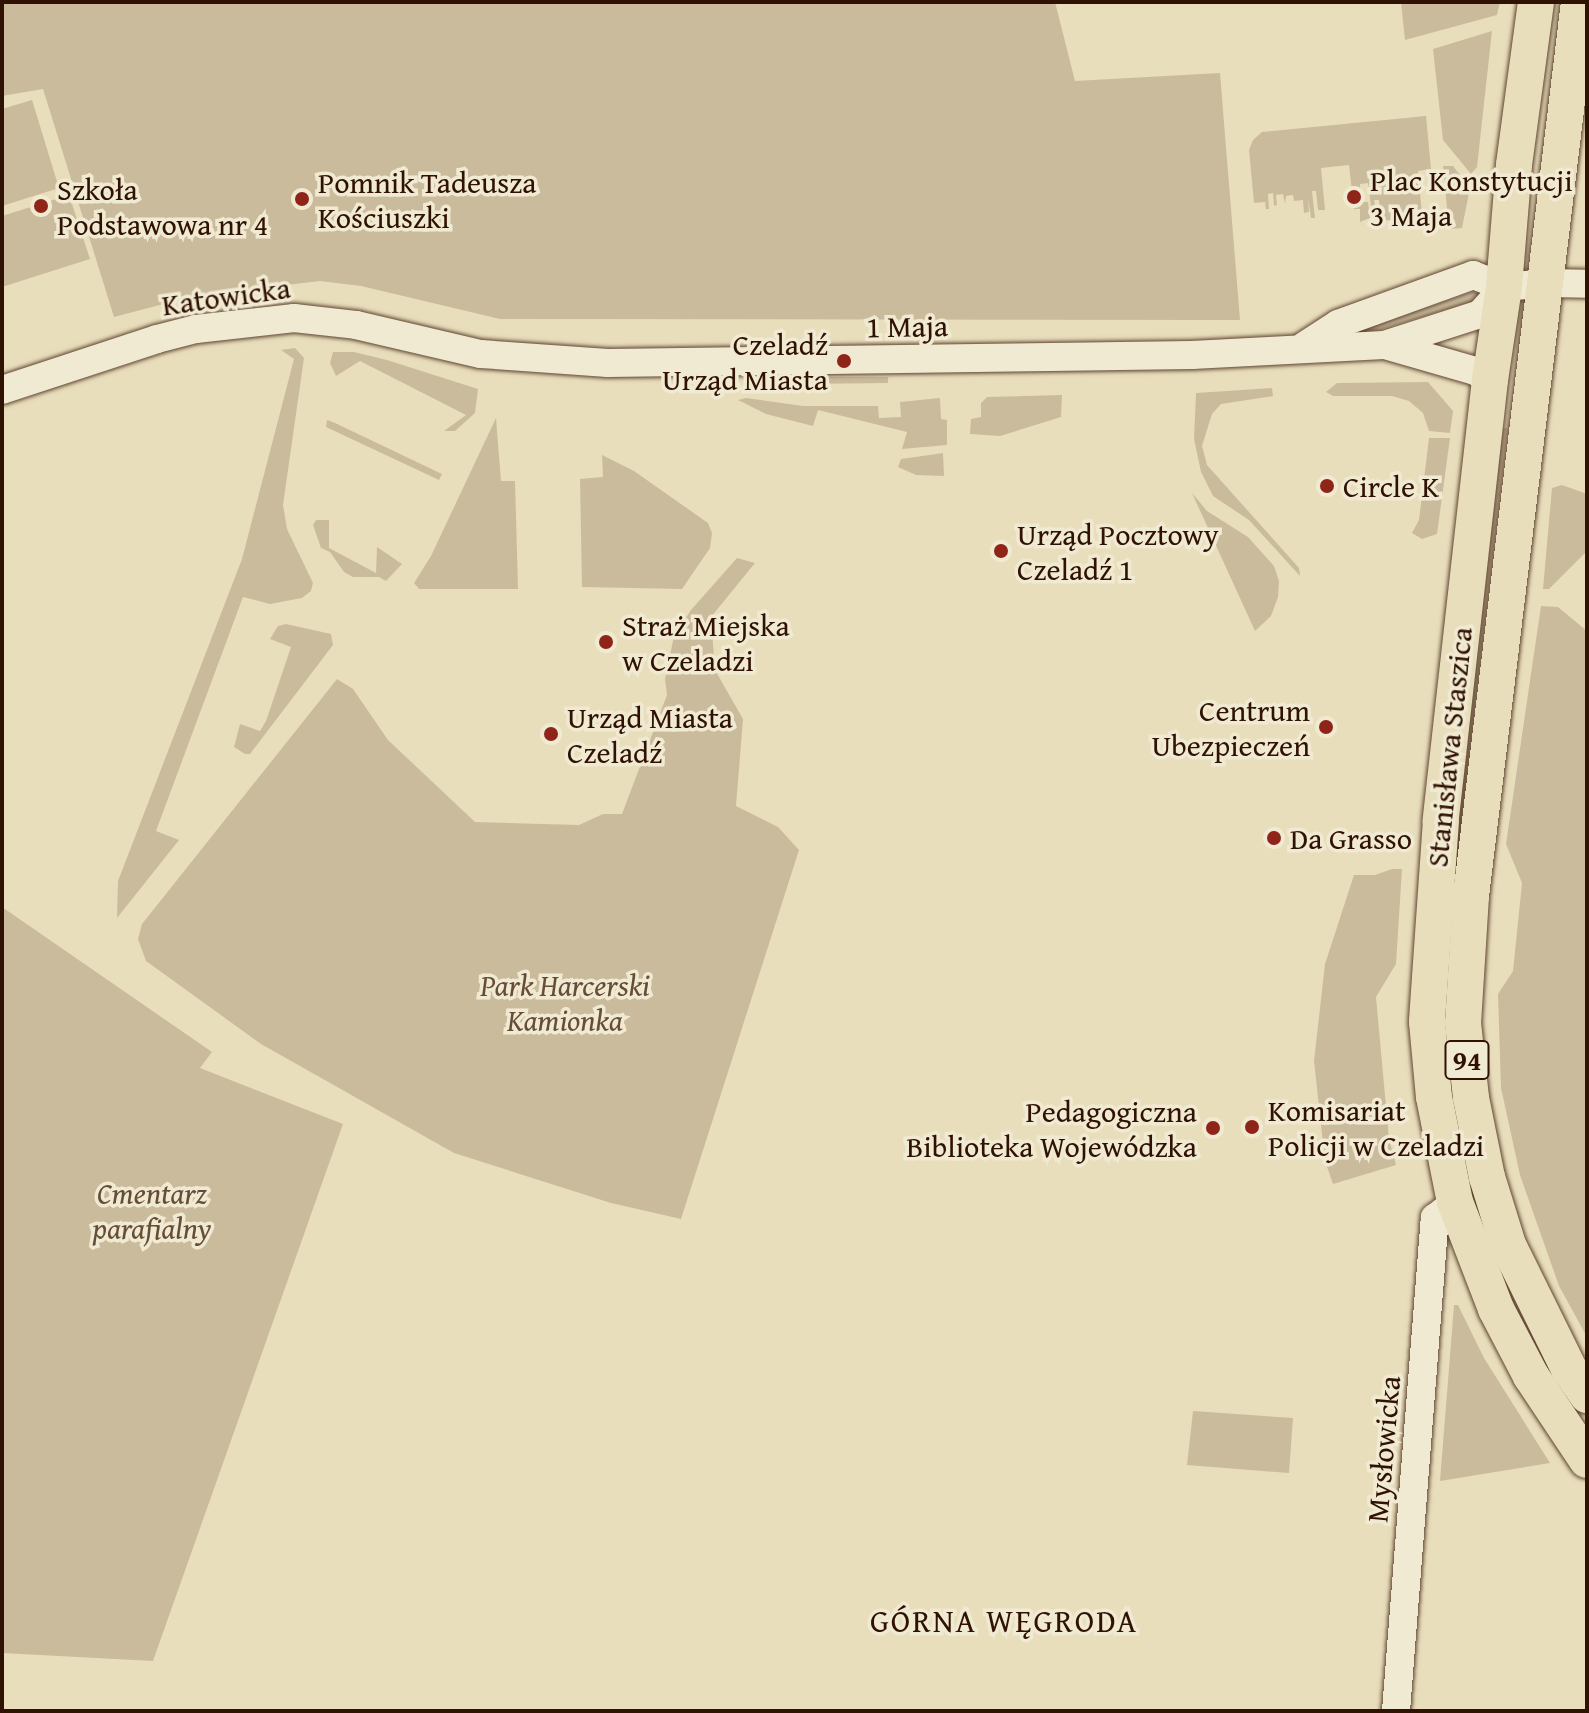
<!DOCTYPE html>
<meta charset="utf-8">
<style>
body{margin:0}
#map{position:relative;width:1589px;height:1713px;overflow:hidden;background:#e9debc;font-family:"Gentium Book Plus",serif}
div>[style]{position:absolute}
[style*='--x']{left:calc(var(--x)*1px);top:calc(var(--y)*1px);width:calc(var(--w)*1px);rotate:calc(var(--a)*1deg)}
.green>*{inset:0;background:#cabb9c}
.roads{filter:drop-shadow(0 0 2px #5e4530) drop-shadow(0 0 2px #5e4530)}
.tertiary>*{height:28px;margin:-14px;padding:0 14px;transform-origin:14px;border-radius:14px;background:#f1ead3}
.primary>*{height:36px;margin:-18px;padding:0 18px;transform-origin:18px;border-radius:18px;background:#e9debc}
.dots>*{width:22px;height:22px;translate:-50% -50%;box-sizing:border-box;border:4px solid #f1ead3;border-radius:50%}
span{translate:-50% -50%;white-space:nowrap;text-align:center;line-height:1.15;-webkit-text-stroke:7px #f1ead3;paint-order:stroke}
.shield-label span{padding:2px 6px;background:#f1ead3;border:2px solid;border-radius:6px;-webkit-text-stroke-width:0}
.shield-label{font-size:28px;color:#301202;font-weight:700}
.poi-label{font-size:30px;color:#301202}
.left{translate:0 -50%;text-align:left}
.right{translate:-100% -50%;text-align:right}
.street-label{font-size:30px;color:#301202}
.park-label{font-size:30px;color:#664d38;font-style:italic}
.neighbourhood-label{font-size:32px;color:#301202;letter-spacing:2px}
.frame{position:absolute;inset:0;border:4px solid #301202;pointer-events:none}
</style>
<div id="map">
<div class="green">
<i style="clip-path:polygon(2px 2px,1055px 2px,1075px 81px,1220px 73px,1240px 320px,500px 319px,361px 286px,320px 281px,194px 296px,114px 317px,43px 89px,2px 96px)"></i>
<i style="clip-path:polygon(1401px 2px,1500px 2px,1497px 15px,1405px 40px)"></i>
<i style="clip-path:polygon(1492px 31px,1477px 167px,1471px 174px,1443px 140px,1433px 49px)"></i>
<i style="clip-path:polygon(32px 100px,59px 188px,2px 206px,2px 109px)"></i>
<i style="clip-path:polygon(1426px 116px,1431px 169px,1418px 171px,1422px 214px,1416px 215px,1417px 223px,1407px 224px,1406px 218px,1381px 221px,1379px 200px,1374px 200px,1375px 205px,1371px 206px,1368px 183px,1360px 184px,1361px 202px,1368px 202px,1370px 218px,1360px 222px,1360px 209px,1354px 209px,1349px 165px,1321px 168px,1325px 210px,1318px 210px,1316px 191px,1312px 191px,1315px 218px,1311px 218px,1308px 197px,1309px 212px,1304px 213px,1303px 200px,1294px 201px,1293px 195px,1286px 196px,1285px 204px,1283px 194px,1276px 195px,1277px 205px,1274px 206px,1273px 193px,1268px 194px,1269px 209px,1266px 209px,1265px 202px,1254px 203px,1249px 150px,1253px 140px,1262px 132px)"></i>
<i style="clip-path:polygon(1443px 166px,1453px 166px,1470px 188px,1462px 228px,1449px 229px)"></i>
<i style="clip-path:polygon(69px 195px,90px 259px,2px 287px,2px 216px)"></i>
<i style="clip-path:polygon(1472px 292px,1481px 294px,1477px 300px,1365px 334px,1364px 329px)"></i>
<i style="clip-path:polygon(295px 348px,304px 358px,283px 505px,287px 529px,313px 583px,311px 591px,302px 598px,270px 604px,243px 597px,156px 831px,179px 840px,117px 918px,118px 881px,242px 559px,294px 359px,281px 350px)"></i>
<i style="clip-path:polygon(333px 352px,354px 352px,387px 360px,478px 389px,475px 413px,455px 431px,444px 431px,466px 415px,360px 361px,336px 376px,330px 363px)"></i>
<i style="clip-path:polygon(805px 377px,888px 377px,888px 383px,805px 384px)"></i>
<i style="clip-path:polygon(1428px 382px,1453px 411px,1450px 433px,1429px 431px,1423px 413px,1409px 401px,1392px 396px,1333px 396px,1326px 392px,1337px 383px)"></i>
<i style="clip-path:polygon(1272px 388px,1273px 396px,1221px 404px,1212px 414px,1202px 446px,1207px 465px,1299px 568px,1300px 576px,1249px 520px,1213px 496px,1201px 472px,1194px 439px,1196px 393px)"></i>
<i style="clip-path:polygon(1062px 395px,1061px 417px,1000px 436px,970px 434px,971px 419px,981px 417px,981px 403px,987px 397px)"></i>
<i style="clip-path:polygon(746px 398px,803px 406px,878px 406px,879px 418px,901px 417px,900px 402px,940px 398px,941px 419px,947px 420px,947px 445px,902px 449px,907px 432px,818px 410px,813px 426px,766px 414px,738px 400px)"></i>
<i style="clip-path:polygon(496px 418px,501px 481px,515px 481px,518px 589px,419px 589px,414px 583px,431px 556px)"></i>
<i style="clip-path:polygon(327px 420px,335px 423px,442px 474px,439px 480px,326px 427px)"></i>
<i style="clip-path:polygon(1500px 428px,1508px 428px,1448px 929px,1445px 927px)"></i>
<i style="clip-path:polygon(1429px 438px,1450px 438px,1437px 534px,1422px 539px,1412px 533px,1419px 520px)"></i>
<i style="clip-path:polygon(943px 453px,944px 476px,916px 475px,898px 467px,901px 459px)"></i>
<i style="clip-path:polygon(602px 455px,634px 471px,708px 523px,712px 533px,710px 548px,682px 589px,582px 587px,580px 479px,603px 477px)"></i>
<i style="clip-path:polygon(1562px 485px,1587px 494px,1587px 551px,1549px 589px,1543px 589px,1552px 488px)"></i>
<i style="clip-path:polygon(1192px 493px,1207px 511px,1248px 537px,1274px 566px,1279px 581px,1278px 597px,1271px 616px,1255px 631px)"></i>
<i style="clip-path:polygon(316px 520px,329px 520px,329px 548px,376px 573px,377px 547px,402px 564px,386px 581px,379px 577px,353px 577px,344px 572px,330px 552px,321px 548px,313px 525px)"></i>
<i style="clip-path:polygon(737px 558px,755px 563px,711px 617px,715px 670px,743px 719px,736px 806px,778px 827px,799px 850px,681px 1219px,611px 1203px,454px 1153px,261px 1044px,146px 961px,138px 939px,142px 924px,337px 679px,353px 689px,388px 740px,475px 822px,579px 825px,603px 814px,622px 814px,667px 695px,665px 679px,674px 636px,691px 610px)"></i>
<i style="clip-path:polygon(1541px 606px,1558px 607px,1587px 631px,1587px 1337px,1559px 1286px,1520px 1175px,1501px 1088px,1498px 994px,1513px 971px,1522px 883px,1506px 844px)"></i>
<i style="clip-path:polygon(286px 624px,331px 634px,333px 645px,250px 754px,245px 754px,234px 747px,240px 724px,260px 731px,266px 721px,291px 647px,270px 639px,278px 626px)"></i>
<i style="clip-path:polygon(1392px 869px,1402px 869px,1396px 964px,1376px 997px,1389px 1139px,1396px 1165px,1333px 1184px,1325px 1161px,1314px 1061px,1325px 964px,1354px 875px,1375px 875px)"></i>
<i style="clip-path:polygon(2px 907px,212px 1052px,200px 1068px,343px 1124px,153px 1661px,2px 1653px)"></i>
<i style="clip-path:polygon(1454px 1305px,1458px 1305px,1484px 1358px,1550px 1463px,1440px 1481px)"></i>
<i style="clip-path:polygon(1193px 1411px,1293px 1418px,1289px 1473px,1187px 1465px)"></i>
</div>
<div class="roads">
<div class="tertiary">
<i style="--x:1385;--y:345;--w:94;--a:16.1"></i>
<i style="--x:1475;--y:371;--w:17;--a:31"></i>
<i style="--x:1304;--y:346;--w:40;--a:-32.9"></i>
<i style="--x:1338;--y:324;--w:144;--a:-19.9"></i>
<i style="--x:1473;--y:275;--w:33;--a:21"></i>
<i style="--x:1504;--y:287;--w:44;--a:-5.2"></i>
<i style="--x:1548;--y:283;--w:39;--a:1"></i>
<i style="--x:2;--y:390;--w:163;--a:-18.2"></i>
<i style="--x:157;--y:339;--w:40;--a:-14.4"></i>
<i style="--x:196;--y:329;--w:99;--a:-6.4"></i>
<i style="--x:294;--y:318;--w:62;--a:6.4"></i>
<i style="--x:356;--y:325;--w:128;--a:13.1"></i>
<i style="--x:481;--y:354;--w:127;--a:4.1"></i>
<i style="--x:608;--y:363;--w:584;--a:-0.78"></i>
<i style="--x:1192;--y:355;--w:192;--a:-3"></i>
<i style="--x:1384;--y:345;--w:101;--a:-17.9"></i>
<i style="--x:1480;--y:314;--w:36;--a:-48"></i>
<i style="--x:1396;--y:1711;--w:495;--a:-85.5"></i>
<i style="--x:1435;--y:1218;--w:26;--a:-39"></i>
</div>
<div class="primary">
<i style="--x:1536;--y:2;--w:164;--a:97.7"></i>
<i style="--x:1514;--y:165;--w:122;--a:94.7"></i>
<i style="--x:1504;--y:287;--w:94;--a:98.6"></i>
<i style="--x:1490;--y:380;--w:443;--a:96.4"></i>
<i style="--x:1441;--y:820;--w:202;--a:94"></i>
<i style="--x:1427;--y:1022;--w:75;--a:84.7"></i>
<i style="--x:1434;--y:1097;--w:107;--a:78.7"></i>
<i style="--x:1455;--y:1202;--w:115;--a:69"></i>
<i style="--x:1496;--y:1309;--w:76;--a:62.4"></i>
<i style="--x:1531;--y:1376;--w:101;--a:56.3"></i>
<i style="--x:1579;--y:2;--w:900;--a:96.89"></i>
<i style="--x:1471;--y:896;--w:127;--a:93.6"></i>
<i style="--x:1463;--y:1023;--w:75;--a:83.9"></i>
<i style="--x:1471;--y:1098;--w:81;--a:78.6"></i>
<i style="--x:1487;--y:1177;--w:71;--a:72.8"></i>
<i style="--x:1508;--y:1245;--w:138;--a:63.8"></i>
<i style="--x:1569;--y:1369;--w:32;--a:55"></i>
</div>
</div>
<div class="dots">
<i style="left:1354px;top:197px;background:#8f2418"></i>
<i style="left:302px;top:199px;background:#8f2418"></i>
<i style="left:41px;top:206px;background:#8f2418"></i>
<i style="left:844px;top:361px;background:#8f2418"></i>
<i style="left:1327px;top:486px;background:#8f2418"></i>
<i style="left:1001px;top:551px;background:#8f2418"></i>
<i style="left:606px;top:642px;background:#8f2418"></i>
<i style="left:1326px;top:727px;background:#8f2418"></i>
<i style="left:551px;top:734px;background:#8f2418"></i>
<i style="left:1274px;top:838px;background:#8f2418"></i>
<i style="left:1252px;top:1127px;background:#8f2418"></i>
<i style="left:1213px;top:1128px;background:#8f2418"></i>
</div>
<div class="shield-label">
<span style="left:1467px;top:1060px">94</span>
</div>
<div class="poi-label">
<span class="left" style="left:1370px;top:197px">Plac Konstytucji<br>3 Maja</span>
<span class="left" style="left:318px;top:199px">Pomnik Tadeusza<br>Kościuszki</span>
<span class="left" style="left:57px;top:206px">Szkoła<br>Podstawowa nr 4</span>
<span class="right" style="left:828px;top:361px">Czeladź<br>Urząd Miasta</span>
<span class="left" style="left:1343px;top:486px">Circle K</span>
<span class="left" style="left:1017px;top:551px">Urząd Pocztowy<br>Czeladź 1</span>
<span class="left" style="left:622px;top:642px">Straż Miejska<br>w Czeladzi</span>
<span class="right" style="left:1310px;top:727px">Centrum<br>Ubezpieczeń</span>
<span class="left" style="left:567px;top:734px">Urząd Miasta<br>Czeladź</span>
<span class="left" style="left:1290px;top:838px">Da Grasso</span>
<span class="left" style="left:1268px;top:1127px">Komisariat<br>Policji w Czeladzi</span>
<span class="right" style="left:1197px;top:1128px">Pedagogiczna<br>Biblioteka Wojewódzka</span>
</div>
<div class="street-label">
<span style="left:226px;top:296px;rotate:-8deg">Katowicka</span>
<span style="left:907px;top:326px;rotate:-1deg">1 Maja</span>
<span style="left:1449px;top:747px;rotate:-84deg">Stanisława Staszica</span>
<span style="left:1383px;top:1449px;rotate:-85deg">Mysłowicka</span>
</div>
<div class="park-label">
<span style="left:565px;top:1002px">Park Harcerski<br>Kamionka</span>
<span style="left:152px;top:1210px">Cmentarz<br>parafialny</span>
</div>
<div class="neighbourhood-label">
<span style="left:1004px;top:1621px">GÓRNA WĘGRODA</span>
</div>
<div class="frame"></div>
</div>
